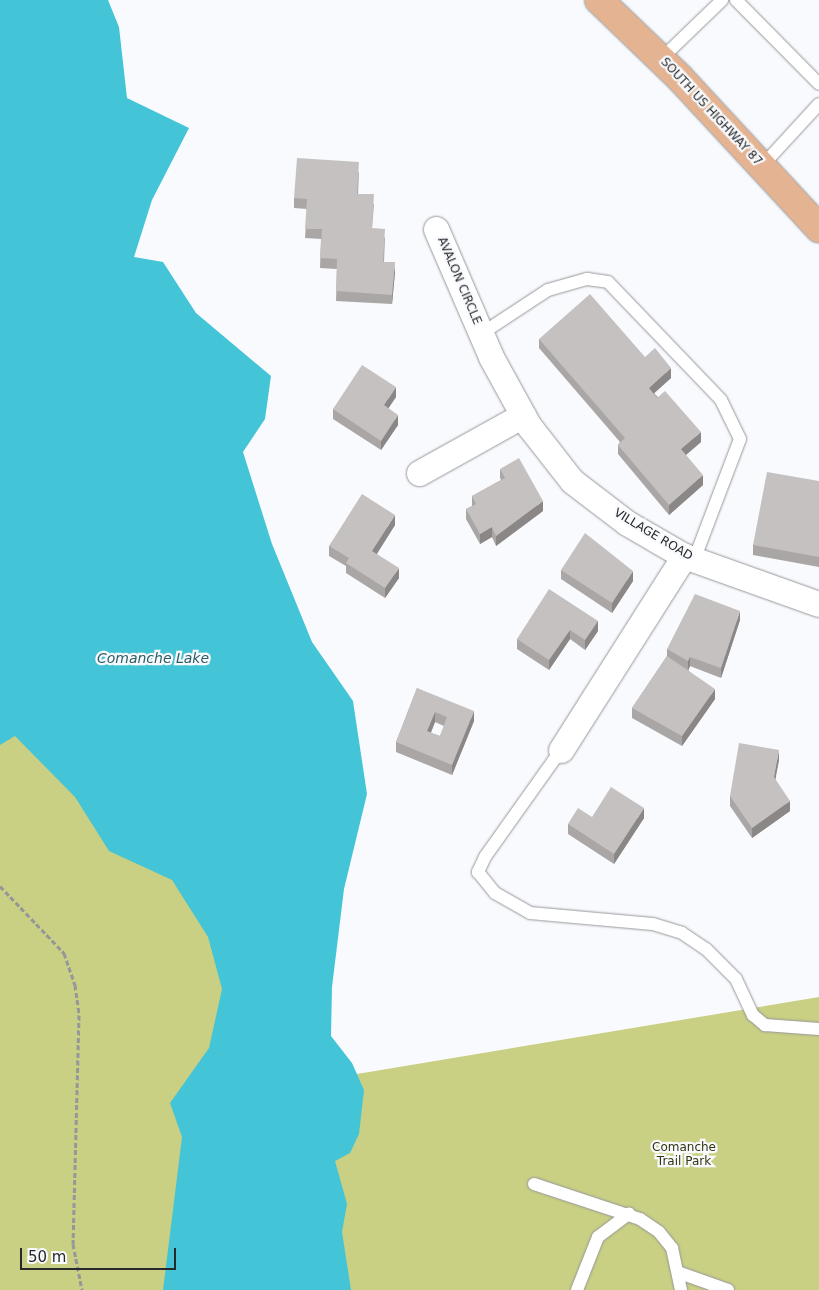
<!DOCTYPE html>
<style>
body{margin:0}
#map{position:relative;width:819px;height:1290px;overflow:hidden;background:#f8fafd;font-family:"DejaVu Sans",sans-serif}
div>[style]{position:absolute}
[style*='--x']{left:calc(var(--x)*1px);top:calc(var(--y)*1px);width:calc(var(--w)*1px);rotate:calc(var(--a)*1deg)}
.green>*{inset:0;background:#c9cf83}
.water>*{inset:0;background:#44c4d7}
.path>*{height:3px;margin-top:-1.5px;transform-origin:0;background:repeating-linear-gradient(90deg,#959799 0 5px,transparent 0 7.5px)}
.roads{filter:drop-shadow(0 0 1px #97989b) drop-shadow(0 0 1px #97989b)}
.lane>*{height:12px;margin:-6px;padding:0 6px;transform-origin:6px;border-radius:6px;background:#fff}
.street>*{height:25px;margin:-12.5px;padding:0 12.5px;transform-origin:12.5px;border-radius:12.5px;background:#fff}
.primary>*{height:28px;margin:-14px;padding:0 14px;transform-origin:14px;border-radius:14px;background:#e4b391}
.wall>*{inset:0;background:#a9a6a5}
.shaded-wall>*{inset:0;background:#8a8786}
.building>*{inset:0;background:#c5c1c0}
span{translate:-50% -50%;white-space:nowrap;text-align:center;line-height:1.15;-webkit-text-stroke:4.5px #f8fafd;paint-order:stroke}
.street-label{font-size:12px;color:#28292a}
.park-label{font-size:12px;color:#34350f}
.water-label{font-size:14px;color:#2a5e66;font-style:italic}
.scale{position:absolute;left:20px;top:1248px;width:156px;height:22px;box-sizing:border-box;border:2px solid #28292a;border-top:0;padding-left:6px;font-size:15px;line-height:18px;white-space:nowrap;color:#28292a;-webkit-text-stroke:4px #f8fafd;paint-order:stroke}
</style>
<div id="map">
<div class="green">
<i style="clip-path:polygon(0 576px,246px 972px,188px 1290px,0 1290px)"></i>
<i style="clip-path:polygon(819px 997px,819px 1290px,325px 1290px,303px 1083px)"></i>
</div>
<div class="water">
<i style="clip-path:polygon(0 0,108px 0,119px 27px,127px 98px,189px 128px,152px 200px,134px 257px,163px 262px,196px 313px,271px 376px,265px 419px,243px 452px,272px 544px,312px 642px,353px 701px,367px 794px,344px 889px,332px 987px,331px 1036px,352px 1063px,364px 1090px,359px 1134px,350px 1153px,335px 1161px,347px 1204px,342px 1232px,351px 1290px,163px 1290px,182px 1137px,170px 1103px,209px 1048px,222px 989px,208px 937px,172px 880px,109px 851px,75px 797px,15px 736px,0 745px)"></i>
</div>
<div class="path">
<i style="--x:0;--y:886;--w:93;--a:46.3"></i>
<i style="--x:64;--y:953;--w:34;--a:71"></i>
<i style="--x:75;--y:985;--w:30;--a:82"></i>
<i style="--x:79;--y:1015;--w:229;--a:91.5"></i>
<i style="--x:73;--y:1244;--w:47;--a:78.9"></i>
</div>
<div class="roads">
<div class="lane">
<i style="--x:736;--y:0;--w:118;--a:45.3"></i>
<i style="--x:661;--y:59;--w:85;--a:-44"></i>
<i style="--x:762;--y:166;--w:84;--a:-47.4"></i>
<i style="--x:481;--y:334;--w:80;--a:-33.3"></i>
<i style="--x:548;--y:290;--w:41;--a:-15.8"></i>
<i style="--x:587;--y:279;--w:21;--a:8"></i>
<i style="--x:608;--y:282;--w:163;--a:46.2"></i>
<i style="--x:721;--y:400;--w:43;--a:64"></i>
<i style="--x:740;--y:439;--w:129;--a:110.8"></i>
<i style="--x:561;--y:750;--w:131;--a:125.4"></i>
<i style="--x:485;--y:857;--w:17;--a:115"></i>
<i style="--x:478;--y:872;--w:27;--a:51"></i>
<i style="--x:495;--y:893;--w:40;--a:29.7"></i>
<i style="--x:530;--y:913;--w:123;--a:5.1"></i>
<i style="--x:653;--y:924;--w:30;--a:17"></i>
<i style="--x:682;--y:933;--w:29;--a:34"></i>
<i style="--x:706;--y:949;--w:42;--a:45"></i>
<i style="--x:736;--y:979;--w:40;--a:65"></i>
<i style="--x:753;--y:1015;--w:16;--a:40"></i>
<i style="--x:765;--y:1025;--w:54;--a:4.2"></i>
<i style="--x:534;--y:1184;--w:112;--a:18.3"></i>
<i style="--x:640;--y:1219;--w:23;--a:34"></i>
<i style="--x:659;--y:1232;--w:21;--a:51"></i>
<i style="--x:672;--y:1248;--w:43;--a:77.9"></i>
<i style="--x:680;--y:1273;--w:51;--a:19.5"></i>
<i style="--x:577;--y:1290;--w:57;--a:-68.4"></i>
<i style="--x:598;--y:1237;--w:39;--a:-37"></i>
</div>
<div class="street">
<i style="--x:436;--y:229;--w:139;--a:66.7"></i>
<i style="--x:491;--y:357;--w:79;--a:61.2"></i>
<i style="--x:529;--y:426;--w:70;--a:52"></i>
<i style="--x:572;--y:481;--w:69;--a:37.4"></i>
<i style="--x:627;--y:523;--w:66;--a:30.1"></i>
<i style="--x:684;--y:556;--w:143;--a:19.6"></i>
<i style="--x:419;--y:473;--w:119;--a:-29.1"></i>
<i style="--x:561;--y:750;--w:230;--a:-57.6"></i>
</div>
<div class="primary">
<i style="--x:599;--y:0;--w:112;--a:43.9"></i>
<i style="--x:680;--y:78;--w:205;--a:47.2"></i>
</div>
</div>
<div class="wall">
<i style="clip-path:polygon(359px 172px,358px 194px,374px 204px,372px 228px,385px 238px,384px 262px,395px 272px,392px 304px,336px 301px,337px 269px,320px 268px,321px 239px,305px 238px,307px 209px,294px 208px,294px 198px)"></i>
<i style="clip-path:polygon(539px 339px,645px 357px,671px 378px,654px 393px,701px 442px,686px 455px,703px 485px,669px 515px,618px 454px,618px 445px,620px 442px,539px 348px)"></i>
<i style="clip-path:polygon(396px 397px,388px 408px,398px 425px,381px 450px,333px 419px,333px 409px)"></i>
<i style="clip-path:polygon(500px 469px,543px 511px,496px 546px,492px 537px,480px 544px,466px 519px,466px 509px,472px 506px,472px 496px,501px 480px,500px 478px)"></i>
<i style="clip-path:polygon(819px 481px,819px 567px,753px 555px,753px 545px)"></i>
<i style="clip-path:polygon(395px 525px,377px 554px,399px 578px,385px 598px,346px 573px,346px 566px,329px 556px,329px 546px)"></i>
<i style="clip-path:polygon(561px 570px,633px 581px,612px 613px,561px 579px)"></i>
<i style="clip-path:polygon(740px 620px,721px 678px,690px 666px,688px 670px,715px 699px,682px 746px,632px 718px,632px 708px,667px 656px,667px 649px)"></i>
<i style="clip-path:polygon(598px 621px,598px 631px,585px 650px,570px 639px,549px 670px,517px 649px,517px 639px)"></i>
<i style="clip-path:polygon(evenodd,417px 688px,474px 721px,452px 775px,396px 752px,396px 742px,417px 688px,435px 722px,444px 726px,440px 736px,431px 733px,435px 722px)"></i>
<i style="clip-path:polygon(779px 760px,775px 779px,790px 811px,752px 838px,730px 806px,730px 796px)"></i>
<i style="clip-path:polygon(644px 818px,614px 864px,568px 834px,568px 824px)"></i>
</div>
<div class="shaded-wall">
<i style="clip-path:polygon(395px 262px,395px 272px,392px 304px,392px 295px)"></i>
<i style="clip-path:polygon(671px 368px,671px 378px,649px 398px,649px 388px)"></i>
<i style="clip-path:polygon(396px 387px,396px 397px,384px 415px,384px 405px)"></i>
<i style="clip-path:polygon(398px 415px,398px 425px,381px 450px,381px 441px)"></i>
<i style="clip-path:polygon(701px 432px,701px 442px,681px 459px,681px 449px)"></i>
<i style="clip-path:polygon(703px 475px,703px 485px,669px 515px,669px 505px)"></i>
<i style="clip-path:polygon(543px 501px,543px 511px,496px 546px,496px 536px)"></i>
<i style="clip-path:polygon(395px 515px,395px 525px,372px 561px,372px 551px)"></i>
<i style="clip-path:polygon(492px 527px,492px 537px,480px 544px,480px 534px)"></i>
<i style="clip-path:polygon(399px 568px,399px 578px,385px 598px,385px 588px)"></i>
<i style="clip-path:polygon(633px 571px,633px 581px,612px 613px,612px 603px)"></i>
<i style="clip-path:polygon(740px 611px,740px 620px,721px 678px,721px 668px)"></i>
<i style="clip-path:polygon(598px 621px,598px 631px,585px 650px,585px 640px)"></i>
<i style="clip-path:polygon(570px 630px,570px 639px,549px 670px,549px 660px)"></i>
<i style="clip-path:polygon(690px 657px,690px 666px,688px 671px,688px 661px)"></i>
<i style="clip-path:polygon(715px 689px,715px 699px,682px 746px,682px 736px)"></i>
<i style="clip-path:polygon(474px 711px,474px 721px,452px 775px,452px 765px)"></i>
<i style="clip-path:polygon(435px 712px,435px 722px,427px 741px,427px 731px)"></i>
<i style="clip-path:polygon(779px 750px,779px 760px,774px 787px,774px 777px)"></i>
<i style="clip-path:polygon(790px 801px,790px 811px,752px 838px,752px 828px)"></i>
<i style="clip-path:polygon(644px 808px,644px 818px,614px 864px,614px 854px)"></i>
</div>
<div class="building">
<i style="clip-path:polygon(297px 158px,359px 162px,357px 194px,374px 194px,372px 228px,385px 229px,383px 262px,395px 262px,392px 295px,336px 291px,337px 259px,320px 258px,322px 229px,305px 229px,307px 199px,294px 198px)"></i>
<i style="clip-path:polygon(590px 294px,645px 357px,655px 348px,671px 368px,649px 388px,657px 398px,665px 391px,701px 432px,681px 449px,703px 475px,669px 505px,618px 445px,625px 438px,539px 339px)"></i>
<i style="clip-path:polygon(362px 365px,396px 387px,384px 405px,398px 415px,381px 441px,333px 409px)"></i>
<i style="clip-path:polygon(519px 458px,543px 501px,496px 536px,492px 527px,480px 534px,466px 509px,476px 504px,472px 496px,505px 478px,500px 469px)"></i>
<i style="clip-path:polygon(767px 472px,819px 481px,819px 557px,753px 545px)"></i>
<i style="clip-path:polygon(362px 494px,395px 515px,372px 551px,399px 568px,385px 588px,346px 563px,349px 558px,329px 546px)"></i>
<i style="clip-path:polygon(585px 533px,633px 571px,612px 603px,561px 570px)"></i>
<i style="clip-path:polygon(549px 589px,598px 621px,585px 640px,570px 630px,549px 660px,517px 639px)"></i>
<i style="clip-path:polygon(695px 594px,740px 611px,721px 668px,690px 657px,688px 661px,667px 649px)"></i>
<i style="clip-path:polygon(667px 656px,715px 689px,682px 736px,632px 708px)"></i>
<i style="clip-path:polygon(evenodd,417px 688px,474px 711px,452px 765px,396px 742px,417px 688px,435px 712px,447px 717px,440px 736px,427px 731px,435px 712px)"></i>
<i style="clip-path:polygon(739px 743px,779px 750px,774px 777px,790px 801px,752px 828px,730px 796px)"></i>
<i style="clip-path:polygon(611px 787px,644px 808px,614px 854px,568px 824px,578px 808px,592px 817px)"></i>
</div>
<div class="street-label">
<span style="left:711px;top:112px;rotate:47deg">SOUTH US HIGHWAY 87</span>
<span style="left:459px;top:281px;rotate:67deg">AVALON CIRCLE</span>
<span style="left:653px;top:535px;rotate:31deg">VILLAGE ROAD</span>
</div>
<div class="park-label">
<span style="left:684px;top:1155px">Comanche<br>Trail Park</span>
</div>
<div class="water-label">
<span style="left:153px;top:658px">Comanche Lake</span>
</div>
<div class="scale">50 m</div>
</div>
